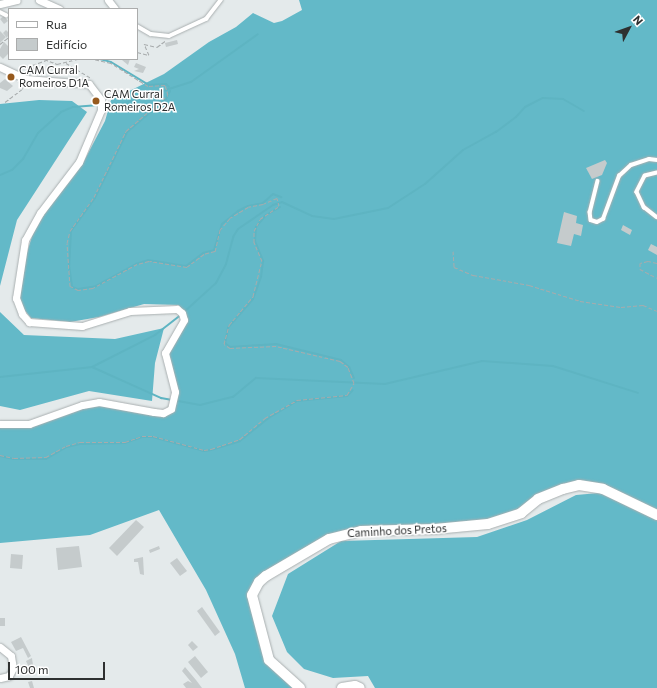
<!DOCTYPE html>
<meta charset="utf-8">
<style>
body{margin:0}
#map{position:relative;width:657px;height:688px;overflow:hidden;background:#e4eaeb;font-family:Commissioner,sans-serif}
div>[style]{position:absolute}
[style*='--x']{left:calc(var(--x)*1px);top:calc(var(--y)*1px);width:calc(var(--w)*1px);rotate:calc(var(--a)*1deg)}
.forest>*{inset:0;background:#63b9c8}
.stream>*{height:2px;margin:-1px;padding:0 1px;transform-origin:1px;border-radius:1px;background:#5eb4c2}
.building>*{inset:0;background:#c5cbcc}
.path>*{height:1px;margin-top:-0.5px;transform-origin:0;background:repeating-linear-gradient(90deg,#a7abac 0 4px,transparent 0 6px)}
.roads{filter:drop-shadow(0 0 1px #a9afb0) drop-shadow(0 0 1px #a9afb0)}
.service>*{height:3.5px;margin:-1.75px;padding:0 1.75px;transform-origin:1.75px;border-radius:1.75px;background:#fff}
.minor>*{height:7px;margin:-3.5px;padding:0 3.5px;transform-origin:3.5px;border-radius:3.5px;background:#fff}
.secondary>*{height:10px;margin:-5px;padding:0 5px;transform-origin:5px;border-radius:5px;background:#fff}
.dots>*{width:11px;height:11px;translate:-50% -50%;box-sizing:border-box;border:2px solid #fff;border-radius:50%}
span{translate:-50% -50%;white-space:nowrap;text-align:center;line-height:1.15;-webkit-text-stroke:3px #fff;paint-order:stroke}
.poi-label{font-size:11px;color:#2e3030}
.left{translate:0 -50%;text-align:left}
.street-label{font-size:11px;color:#2e3030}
.legend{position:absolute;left:8px;top:8px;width:130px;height:52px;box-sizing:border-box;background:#fff;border:1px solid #abacac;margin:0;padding:5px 7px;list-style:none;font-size:12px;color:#2e3030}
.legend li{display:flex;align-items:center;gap:8px;height:20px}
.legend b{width:20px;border:1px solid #abacac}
.north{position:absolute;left:609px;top:8px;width:40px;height:40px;-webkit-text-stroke:3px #fff;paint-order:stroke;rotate:49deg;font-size:11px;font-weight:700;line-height:16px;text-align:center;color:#2e3030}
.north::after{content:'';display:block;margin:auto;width:14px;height:18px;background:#2e3030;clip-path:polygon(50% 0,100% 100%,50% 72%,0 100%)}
.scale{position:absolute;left:8px;top:662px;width:97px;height:18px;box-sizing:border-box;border:2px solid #2e3030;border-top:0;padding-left:5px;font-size:12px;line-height:14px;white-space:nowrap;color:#2e3030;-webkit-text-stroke:3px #fff;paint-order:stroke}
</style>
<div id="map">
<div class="forest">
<i style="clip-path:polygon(299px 0,657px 0,657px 688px,375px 688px,368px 676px,333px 678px,304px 669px,287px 652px,272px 616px,288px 574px,341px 541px,477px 537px,527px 520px,576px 495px,610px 492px,579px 485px,504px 521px,329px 539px,280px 567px,252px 595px,265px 651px,300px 688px,245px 688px,235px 654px,206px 590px,159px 510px,90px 535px,0 543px,0 424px,29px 424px,99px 402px,154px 412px,170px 409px,174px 398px,165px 353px,182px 327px,179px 305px,144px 304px,99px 317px,70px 322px,31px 318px,19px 303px,24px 262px,34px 230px,58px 194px,84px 161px,105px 121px,111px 100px,164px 74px,209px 42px,236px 27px,253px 13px,274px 23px,282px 21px,302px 10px)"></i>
<i style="clip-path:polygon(39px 100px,72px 101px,87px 112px,17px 220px,0 286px,0 104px)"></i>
<i style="clip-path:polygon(0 312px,24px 335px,115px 339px,164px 328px,155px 363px,152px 401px,89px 391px,20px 410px,0 406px)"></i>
</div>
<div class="stream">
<i style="--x:100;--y:59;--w:11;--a:15"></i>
<i style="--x:111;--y:62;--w:44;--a:31.2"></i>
<i style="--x:149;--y:85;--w:17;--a:-3"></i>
<i style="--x:166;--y:84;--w:4;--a:45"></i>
<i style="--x:170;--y:91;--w:9;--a:117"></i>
<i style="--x:166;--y:99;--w:51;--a:139.8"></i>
<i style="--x:127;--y:132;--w:73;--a:115.9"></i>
<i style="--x:95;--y:198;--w:41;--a:126"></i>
<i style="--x:71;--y:231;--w:34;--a:93"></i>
<i style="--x:69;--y:265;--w:22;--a:82"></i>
<i style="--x:72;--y:287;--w:6;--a:18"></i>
<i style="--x:78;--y:289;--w:18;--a:-9"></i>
<i style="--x:96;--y:286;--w:46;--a:-28.8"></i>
<i style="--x:136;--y:264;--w:13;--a:-18"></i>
<i style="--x:148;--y:260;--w:38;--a:9"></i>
<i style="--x:186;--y:266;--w:21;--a:-37"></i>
<i style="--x:203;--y:253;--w:11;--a:-15"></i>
<i style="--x:214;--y:250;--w:27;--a:-73"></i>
<i style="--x:222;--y:224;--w:21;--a:-39"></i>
<i style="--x:238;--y:211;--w:11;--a:-27"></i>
<i style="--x:248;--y:206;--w:15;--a:-11"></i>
<i style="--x:263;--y:203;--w:13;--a:-42"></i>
<i style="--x:273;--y:194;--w:9;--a:21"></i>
<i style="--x:0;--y:175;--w:13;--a:-23"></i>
<i style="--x:12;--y:170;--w:16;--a:-45"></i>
<i style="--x:23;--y:159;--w:30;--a:-60"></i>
<i style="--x:38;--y:133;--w:31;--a:-42"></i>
<i style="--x:61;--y:112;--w:13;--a:-23"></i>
<i style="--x:73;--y:107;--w:52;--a:-4.4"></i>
<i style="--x:125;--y:103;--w:69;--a:-17.7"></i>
<i style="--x:191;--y:82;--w:82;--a:-35.6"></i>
<i style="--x:280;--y:207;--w:16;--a:150"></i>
<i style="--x:266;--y:215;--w:16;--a:130"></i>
<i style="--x:256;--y:227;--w:14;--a:94"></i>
<i style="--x:255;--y:241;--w:22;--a:68"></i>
<i style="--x:263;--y:261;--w:16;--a:97"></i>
<i style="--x:261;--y:277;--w:23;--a:110"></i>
<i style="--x:253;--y:299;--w:38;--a:131"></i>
<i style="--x:228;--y:328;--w:15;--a:101"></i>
<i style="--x:225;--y:343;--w:6;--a:39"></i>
<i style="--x:230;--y:347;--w:46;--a:-3.7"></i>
<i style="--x:276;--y:344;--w:67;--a:13.8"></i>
<i style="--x:341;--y:360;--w:11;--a:41"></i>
<i style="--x:349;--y:367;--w:12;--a:66"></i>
<i style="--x:184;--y:312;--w:43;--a:-42.2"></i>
<i style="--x:216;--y:283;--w:21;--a:-62"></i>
<i style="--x:226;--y:264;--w:28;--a:-75"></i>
<i style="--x:233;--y:237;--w:9;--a:-58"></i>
<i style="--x:238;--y:229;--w:42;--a:-34.4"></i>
<i style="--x:273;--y:205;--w:9;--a:-18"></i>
<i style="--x:282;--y:202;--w:33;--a:25"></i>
<i style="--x:312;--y:216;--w:22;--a:8"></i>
<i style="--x:334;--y:219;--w:55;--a:-11.5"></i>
<i style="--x:388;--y:208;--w:44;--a:-33"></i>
<i style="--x:425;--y:184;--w:51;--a:-41.8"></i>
<i style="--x:463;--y:150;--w:38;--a:-29"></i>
<i style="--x:496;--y:132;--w:25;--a:-37"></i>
<i style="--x:516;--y:117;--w:13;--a:-48"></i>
<i style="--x:525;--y:107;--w:20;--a:-27"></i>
<i style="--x:543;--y:98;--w:20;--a:3"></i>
<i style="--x:563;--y:99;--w:24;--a:30"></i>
<i style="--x:92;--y:367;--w:71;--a:-26.9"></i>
<i style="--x:155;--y:335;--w:33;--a:-38"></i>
<i style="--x:0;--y:377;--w:93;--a:-6.2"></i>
<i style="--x:92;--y:367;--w:76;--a:24.2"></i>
<i style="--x:161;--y:398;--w:40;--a:10"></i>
<i style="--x:200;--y:405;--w:34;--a:-14"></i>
<i style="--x:233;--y:397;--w:30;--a:-40"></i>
<i style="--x:256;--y:378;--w:129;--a:2.7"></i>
<i style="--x:385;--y:384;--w:100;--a:-13.3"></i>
<i style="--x:482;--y:361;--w:71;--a:4"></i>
<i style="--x:553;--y:366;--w:89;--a:17.6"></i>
<i style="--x:0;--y:456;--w:14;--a:12"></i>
<i style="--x:14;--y:459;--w:32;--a:0"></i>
<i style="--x:46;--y:459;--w:24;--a:-30"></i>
<i style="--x:67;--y:447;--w:13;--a:-13"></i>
<i style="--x:80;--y:444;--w:45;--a:-1.3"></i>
<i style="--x:125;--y:443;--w:18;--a:-19"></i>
<i style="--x:142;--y:437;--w:11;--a:0"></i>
<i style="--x:153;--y:437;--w:53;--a:15.4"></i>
<i style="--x:204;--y:451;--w:7;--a:-8"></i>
<i style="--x:211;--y:450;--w:30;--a:-17"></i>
<i style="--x:240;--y:441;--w:35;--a:-39"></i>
<i style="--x:267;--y:419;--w:35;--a:-31"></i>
<i style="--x:297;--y:401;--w:50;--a:-5.7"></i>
<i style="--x:347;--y:396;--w:8;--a:-45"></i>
</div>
<div class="building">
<i style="clip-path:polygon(4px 16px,8px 21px,4px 24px,0 19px)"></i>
<i style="clip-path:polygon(6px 30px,9px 33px,7px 38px,3px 33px)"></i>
<i style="clip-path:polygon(0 31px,6px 37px,0 43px)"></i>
<i style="clip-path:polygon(177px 40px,178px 44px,166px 47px,165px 43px)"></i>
<i style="clip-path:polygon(4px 42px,9px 47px,9px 53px,3px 59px,0 56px,0 49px)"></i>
<i style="clip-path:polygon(130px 59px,128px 65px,122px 60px,123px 59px)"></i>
<i style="clip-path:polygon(136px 63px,146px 67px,143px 73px,134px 71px,139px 69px,134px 67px)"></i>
<i style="clip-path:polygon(28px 68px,35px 68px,35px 73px,28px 73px)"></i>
<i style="clip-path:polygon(5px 79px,13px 86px,7px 91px,0 88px,0 83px)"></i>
<i style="clip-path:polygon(605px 160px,607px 163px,602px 175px,592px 179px,586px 168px)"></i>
<i style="clip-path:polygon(564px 212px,577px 216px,576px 223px,583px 225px,581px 236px,574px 234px,571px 246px,557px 243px)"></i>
<i style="clip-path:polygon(623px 225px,632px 230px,630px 235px,621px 230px)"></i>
<i style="clip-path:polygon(651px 244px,657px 247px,657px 255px,648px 250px)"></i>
<i style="clip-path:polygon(136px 520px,144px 527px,117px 556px,109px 548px)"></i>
<i style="clip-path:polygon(79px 546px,82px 567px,58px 570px,56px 548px)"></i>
<i style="clip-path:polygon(159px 546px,160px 549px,150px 553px,149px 550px)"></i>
<i style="clip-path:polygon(11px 554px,23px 555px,22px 569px,10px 568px)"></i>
<i style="clip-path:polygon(143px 557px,144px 575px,140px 574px,138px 562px,134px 562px,134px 559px)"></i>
<i style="clip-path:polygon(177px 558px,187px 571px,180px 576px,170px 563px)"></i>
<i style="clip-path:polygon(202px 607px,220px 632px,215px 636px,197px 611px)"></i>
<i style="clip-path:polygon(0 618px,5px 618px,5px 626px,0 626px)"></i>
<i style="clip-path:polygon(21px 637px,31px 656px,28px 658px,23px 648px,16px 651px,11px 642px)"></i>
<i style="clip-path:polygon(192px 641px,198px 647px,193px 651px,188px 645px)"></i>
<i style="clip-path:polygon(195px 656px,208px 672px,201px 678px,188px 662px)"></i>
<i style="clip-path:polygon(32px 658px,34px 673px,32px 674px,26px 661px)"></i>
<i style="clip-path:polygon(185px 667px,196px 680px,202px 688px,186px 688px,183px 684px,188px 681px,192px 683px,182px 671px)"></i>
<i style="clip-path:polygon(32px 681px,34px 688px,30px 688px,28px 682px)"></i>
</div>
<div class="path">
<i style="--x:9;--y:30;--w:1;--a:90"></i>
<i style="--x:0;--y:44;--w:11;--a:-38"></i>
<i style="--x:137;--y:52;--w:12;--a:14"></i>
<i style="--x:149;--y:55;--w:12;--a:-114"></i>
<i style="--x:144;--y:44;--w:13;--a:13"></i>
<i style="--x:157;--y:47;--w:10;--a:-37"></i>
<i style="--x:44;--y:59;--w:14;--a:21"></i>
<i style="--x:57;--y:64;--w:21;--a:-14"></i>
<i style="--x:66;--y:63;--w:29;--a:31"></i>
<i style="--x:27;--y:72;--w:5;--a:-90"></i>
<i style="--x:27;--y:67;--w:20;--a:-20"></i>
<i style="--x:5;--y:102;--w:21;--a:-37"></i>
<i style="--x:22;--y:89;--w:4;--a:-63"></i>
<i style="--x:453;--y:251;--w:16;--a:86"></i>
<i style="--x:454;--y:267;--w:21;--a:23"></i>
<i style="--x:473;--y:275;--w:57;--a:10.1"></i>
<i style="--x:529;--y:285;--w:53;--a:17.4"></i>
<i style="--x:580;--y:301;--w:41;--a:8.3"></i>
<i style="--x:621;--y:307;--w:22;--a:-5"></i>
<i style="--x:643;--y:305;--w:15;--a:23"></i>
<i style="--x:657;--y:263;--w:9;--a:-167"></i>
<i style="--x:648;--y:261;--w:8;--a:166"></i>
<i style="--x:640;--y:263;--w:6;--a:90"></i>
<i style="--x:640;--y:269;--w:19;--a:28"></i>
<i style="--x:0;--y:455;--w:14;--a:12"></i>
<i style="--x:14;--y:458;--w:32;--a:-2"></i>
<i style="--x:46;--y:457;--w:23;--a:-29"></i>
<i style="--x:66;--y:446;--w:15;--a:-16"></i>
<i style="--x:80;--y:442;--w:45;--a:0"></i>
<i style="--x:125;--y:442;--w:18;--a:-19"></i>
<i style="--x:142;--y:436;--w:11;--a:0"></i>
<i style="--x:153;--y:436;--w:53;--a:15.4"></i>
<i style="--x:204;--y:450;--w:7;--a:-8"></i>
<i style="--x:211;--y:449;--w:31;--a:-19"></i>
<i style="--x:240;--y:439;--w:33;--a:-40"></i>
<i style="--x:265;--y:418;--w:37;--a:-29"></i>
<i style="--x:297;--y:400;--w:50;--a:-5.7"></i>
<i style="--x:347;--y:395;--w:14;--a:-60"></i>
<i style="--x:354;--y:383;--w:17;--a:-111"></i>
<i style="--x:348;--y:367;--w:10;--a:-143"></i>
<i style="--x:340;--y:361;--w:66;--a:-166.8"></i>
<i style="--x:276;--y:346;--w:46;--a:177.5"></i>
<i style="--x:230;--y:348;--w:7;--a:-146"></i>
<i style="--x:224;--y:344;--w:20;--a:-75"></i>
<i style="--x:229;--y:325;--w:38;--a:-50"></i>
<i style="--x:253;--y:296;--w:36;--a:-76"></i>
<i style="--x:262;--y:261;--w:21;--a:-113"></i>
<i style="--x:254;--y:242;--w:11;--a:-90"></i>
<i style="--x:254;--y:231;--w:13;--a:-63"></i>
<i style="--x:260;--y:219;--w:23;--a:-34"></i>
<i style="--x:279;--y:206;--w:8;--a:-104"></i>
<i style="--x:277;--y:198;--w:15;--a:157"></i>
<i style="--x:263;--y:204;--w:15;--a:169"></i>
<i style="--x:248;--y:207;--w:21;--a:149"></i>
<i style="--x:230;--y:218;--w:16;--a:130"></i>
<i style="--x:220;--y:230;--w:22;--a:103"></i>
<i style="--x:215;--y:251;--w:11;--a:165"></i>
<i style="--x:204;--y:254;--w:21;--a:143"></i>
<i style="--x:187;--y:267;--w:38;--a:-171"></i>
<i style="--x:149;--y:261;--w:12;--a:166"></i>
<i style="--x:137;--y:264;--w:50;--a:151.4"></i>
<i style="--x:93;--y:288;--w:15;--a:172"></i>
<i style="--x:78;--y:290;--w:9;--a:-153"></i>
<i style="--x:70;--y:286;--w:43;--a:-94"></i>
<i style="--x:67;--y:243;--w:12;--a:-76"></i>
<i style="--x:70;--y:231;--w:42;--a:-54.8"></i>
<i style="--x:94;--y:197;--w:73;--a:-64.1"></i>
<i style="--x:126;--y:131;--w:55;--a:-40.6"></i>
<i style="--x:168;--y:95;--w:10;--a:-107"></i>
<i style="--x:165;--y:85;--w:17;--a:177"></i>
<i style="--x:148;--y:86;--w:44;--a:-148.1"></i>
<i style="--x:111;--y:63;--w:18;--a:-167"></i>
</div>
<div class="roads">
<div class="service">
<i style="--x:0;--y:12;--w:7;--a:27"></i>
<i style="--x:137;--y:26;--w:16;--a:30"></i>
<i style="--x:151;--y:34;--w:18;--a:6"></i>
<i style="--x:169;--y:36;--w:41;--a:-24.7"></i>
<i style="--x:206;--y:19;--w:24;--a:-52"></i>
<i style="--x:657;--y:173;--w:12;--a:166"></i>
<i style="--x:645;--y:176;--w:18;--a:117"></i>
<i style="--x:637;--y:192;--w:17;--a:65"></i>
<i style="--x:644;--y:207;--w:16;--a:38"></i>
<i style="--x:598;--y:181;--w:32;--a:104"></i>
<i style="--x:590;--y:212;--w:8;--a:83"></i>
<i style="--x:591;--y:220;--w:6;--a:18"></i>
<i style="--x:597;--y:222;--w:7;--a:-27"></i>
<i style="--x:603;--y:219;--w:46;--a:-69.6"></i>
<i style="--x:619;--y:176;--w:16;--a:-43"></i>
<i style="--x:631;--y:165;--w:19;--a:-18"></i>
<i style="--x:649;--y:159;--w:8;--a:7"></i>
</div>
<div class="minor">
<i style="--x:39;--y:0;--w:22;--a:24"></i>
<i style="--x:108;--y:0;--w:11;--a:52"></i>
<i style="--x:0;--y:4;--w:17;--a:-13"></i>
<i style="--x:0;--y:67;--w:29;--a:25"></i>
<i style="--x:26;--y:79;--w:63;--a:4.5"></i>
<i style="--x:89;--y:84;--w:20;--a:53"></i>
<i style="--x:101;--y:100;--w:10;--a:90"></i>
<i style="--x:101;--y:110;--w:56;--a:112.9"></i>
<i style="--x:79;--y:162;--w:64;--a:127.4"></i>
<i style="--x:40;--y:213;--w:31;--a:119"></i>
<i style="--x:25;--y:240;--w:59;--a:98.8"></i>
<i style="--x:16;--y:298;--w:17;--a:69"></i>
<i style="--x:22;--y:314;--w:11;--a:49"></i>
<i style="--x:29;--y:322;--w:53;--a:4.3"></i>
<i style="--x:82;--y:326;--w:50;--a:-17.4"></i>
<i style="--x:130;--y:311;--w:47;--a:-2.4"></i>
<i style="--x:177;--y:309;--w:6;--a:39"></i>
<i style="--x:182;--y:313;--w:7;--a:74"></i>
<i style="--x:184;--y:320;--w:38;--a:120"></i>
<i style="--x:165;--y:353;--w:40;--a:75.6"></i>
<i style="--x:175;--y:392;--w:17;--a:103"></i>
<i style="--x:171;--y:409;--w:9;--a:153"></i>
<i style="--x:163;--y:413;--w:9;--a:-174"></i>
<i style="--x:154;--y:412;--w:56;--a:-169.7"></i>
<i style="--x:99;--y:402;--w:17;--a:170"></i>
<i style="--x:82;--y:405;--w:56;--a:160.3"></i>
<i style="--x:29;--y:424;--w:29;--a:180"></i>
<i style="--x:0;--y:647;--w:14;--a:39"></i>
<i style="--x:11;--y:656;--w:12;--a:81"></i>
<i style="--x:13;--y:668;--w:9;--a:117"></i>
<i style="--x:9;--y:676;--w:9;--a:167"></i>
</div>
<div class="secondary">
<i style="--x:300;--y:688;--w:42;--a:-137.9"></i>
<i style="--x:269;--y:660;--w:67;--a:-104.7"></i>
<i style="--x:252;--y:595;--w:15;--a:-62"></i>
<i style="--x:259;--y:582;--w:9;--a:-41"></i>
<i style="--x:266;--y:576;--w:73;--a:-30.4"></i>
<i style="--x:329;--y:539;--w:33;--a:-14"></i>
<i style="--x:361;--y:531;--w:74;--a:-1.5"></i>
<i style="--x:435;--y:529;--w:53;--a:-5.4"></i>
<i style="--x:488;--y:524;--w:35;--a:-18"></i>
<i style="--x:521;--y:513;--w:22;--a:-39"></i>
<i style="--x:538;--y:499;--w:27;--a:-22"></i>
<i style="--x:563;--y:489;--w:16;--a:-14"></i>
<i style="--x:579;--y:485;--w:24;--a:9"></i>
<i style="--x:603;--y:489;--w:60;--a:25.7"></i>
<i style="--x:342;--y:688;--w:13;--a:-9"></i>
<i style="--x:355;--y:686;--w:5;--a:22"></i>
</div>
</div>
<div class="dots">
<i style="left:11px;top:77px;background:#96591d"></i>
<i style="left:96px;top:101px;background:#96591d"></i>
</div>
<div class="poi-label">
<span class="left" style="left:19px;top:77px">CAM Curral<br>Romeiros D1A</span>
<span class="left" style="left:104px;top:101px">CAM Curral<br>Romeiros D2A</span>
</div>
<div class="street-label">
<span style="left:397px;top:531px;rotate:-3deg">Caminho dos Pretos</span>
</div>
<ul class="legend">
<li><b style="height:5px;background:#fff"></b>Rua</li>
<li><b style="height:11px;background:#c5cbcc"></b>Edifício</li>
</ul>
<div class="north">N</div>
<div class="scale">100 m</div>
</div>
